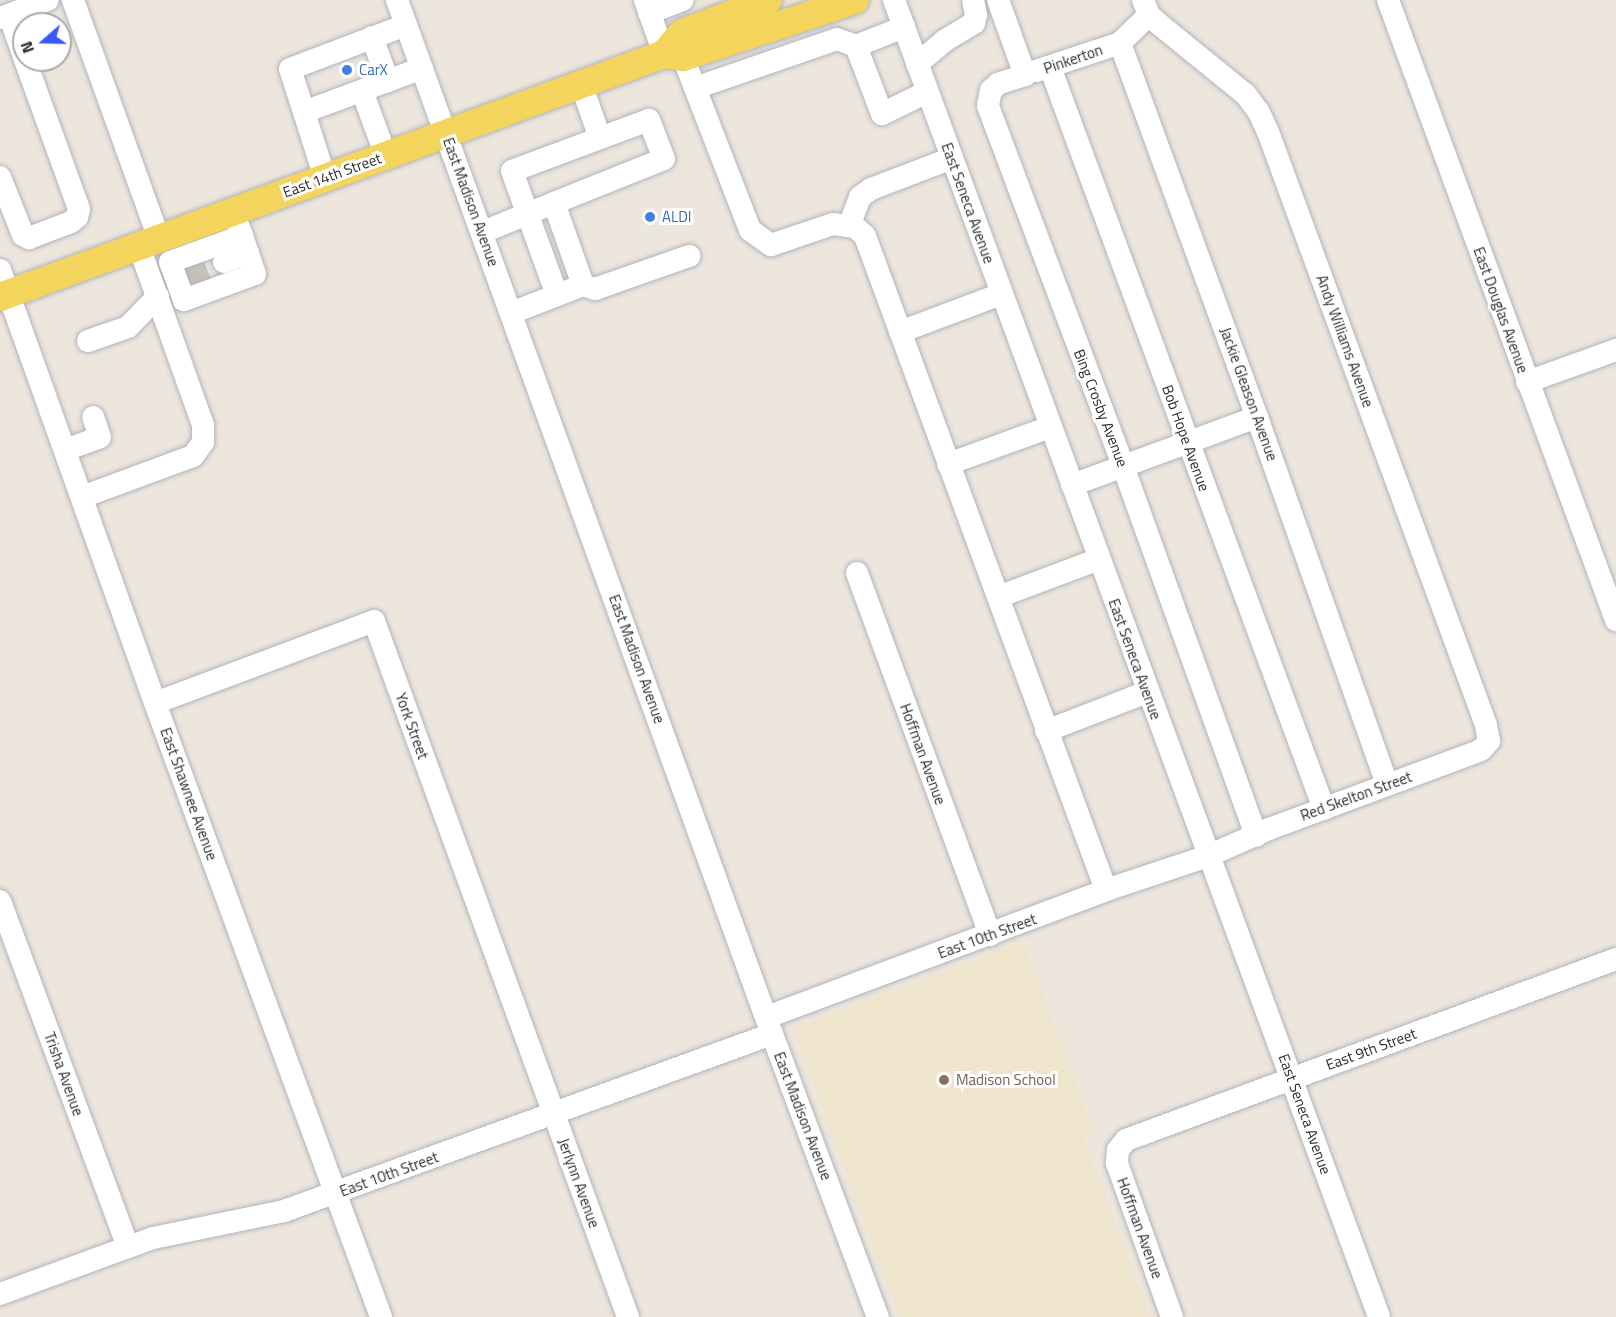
<!DOCTYPE html>
<style>
body{margin:0}
#map{position:relative;width:1616px;height:1317px;overflow:hidden;background:#ede6dd;font-family:"Titillium Web",sans-serif}
div>[style]{position:absolute}
[style*='--x']{left:calc(var(--x)*1px);top:calc(var(--y)*1px);width:calc(var(--w)*1px);rotate:calc(var(--a)*1deg)}
.education>*{inset:0;background:#efe4cc}
.minor-tunnel>*{height:22px;margin-top:-11px;transform-origin:0;background:repeating-linear-gradient(90deg,#c6c1b9 0 22px,transparent 0 33px)}
.roads{filter:drop-shadow(0 0 2px #b1b3bf) drop-shadow(0 0 2px #b1b3bf)}
.minor>*{height:22px;margin:-11px;padding:0 11px;transform-origin:11px;border-radius:11px;background:#fff}
.major>*{height:28px;margin:-14px;padding:0 14px;transform-origin:14px;border-radius:14px;background:#f3d45c}
.dots>*{width:16px;height:16px;translate:-50% -50%;box-sizing:border-box;border:3px solid #fff;border-radius:50%}
span{translate:-50% -50%;white-space:nowrap;text-align:center;line-height:1.15;-webkit-text-stroke:6px #fff;paint-order:stroke}
.street-label{font-size:15px;color:#2b2b2b}
.shop-label{font-size:15px;color:#366cbe}
.left{translate:0 -50%;text-align:left}
.education-label{font-size:15px;color:#785e54}
.north{position:absolute;left:12px;top:12px;width:60px;height:60px;box-sizing:border-box;background:#fff;border:2px solid #aaa;border-radius:50%;rotate:250deg;font-size:16px;font-weight:700;line-height:24px;text-align:center;color:#2b2b2b}
.north::after{content:'';display:block;margin:auto;width:21px;height:27px;background:#3a59fd;clip-path:polygon(50% 0,100% 100%,50% 72%,0 100%)}
</style>
<div id="map">
<div class="education">
<i style="clip-path:polygon(1023px 942px,1094px 1133px,1083px 1138px,1150px 1317px,899px 1317px,793px 1027px)"></i>
</div>
<div class="minor-tunnel">
<i style="--x:186;--y:276;--w:40;--a:-20.2"></i>
</div>
<div class="roads">
<div class="minor">
<i style="--x:73;--y:0;--w:254;--a:70.2"></i>
<i style="--x:397;--y:0;--w:1100;--a:70.07"></i>
<i style="--x:772;--y:1034;--w:302;--a:69.5"></i>
<i style="--x:645;--y:0;--w:57;--a:70.6"></i>
<i style="--x:894;--y:0;--w:1403;--a:69.78"></i>
<i style="--x:998;--y:0;--w:80;--a:70.2"></i>
<i style="--x:1025;--y:75;--w:28;--a:162"></i>
<i style="--x:998;--y:84;--w:9;--a:139"></i>
<i style="--x:991;--y:90;--w:16;--a:101"></i>
<i style="--x:988;--y:106;--w:384;--a:69.4"></i>
<i style="--x:1123;--y:466;--w:393;--a:70.2"></i>
<i style="--x:1388;--y:0;--w:661;--a:69.81"></i>
<i style="--x:649;--y:13;--w:36;--a:-21"></i>
<i style="--x:9;--y:15;--w:45;--a:70.3"></i>
<i style="--x:1149;--y:15;--w:40;--a:136"></i>
<i style="--x:1120;--y:43;--w:398;--a:69.9"></i>
<i style="--x:1257;--y:417;--w:390;--a:70.5"></i>
<i style="--x:0;--y:18;--w:51;--a:-20.6"></i>
<i style="--x:372;--y:37;--w:47;--a:70"></i>
<i style="--x:856;--y:46;--w:73;--a:69.1"></i>
<i style="--x:882;--y:114;--w:50;--a:-26.1"></i>
<i style="--x:683;--y:57;--w:186;--a:68.8"></i>
<i style="--x:750;--y:230;--w:26;--a:36"></i>
<i style="--x:771;--y:245;--w:65;--a:-18.7"></i>
<i style="--x:833;--y:224;--w:22;--a:8"></i>
<i style="--x:855;--y:227;--w:13;--a:42"></i>
<i style="--x:865;--y:236;--w:697;--a:69.77"></i>
<i style="--x:917;--y:64;--w:35;--a:-40"></i>
<i style="--x:944;--y:41;--w:35;--a:-31"></i>
<i style="--x:974;--y:23;--w:8;--a:-76"></i>
<i style="--x:976;--y:15;--w:15;--a:-101"></i>
<i style="--x:1050;--y:67;--w:791;--a:69.73"></i>
<i style="--x:1036;--y:71;--w:89;--a:-18.4"></i>
<i style="--x:581;--y:84;--w:57;--a:70.6"></i>
<i style="--x:695;--y:88;--w:150;--a:-19"></i>
<i style="--x:837;--y:39;--w:20;--a:20"></i>
<i style="--x:856;--y:46;--w:52;--a:-21.6"></i>
<i style="--x:362;--y:91;--w:69;--a:69.7"></i>
<i style="--x:304;--y:112;--w:45;--a:-108"></i>
<i style="--x:290;--y:69;--w:124;--a:-20.8"></i>
<i style="--x:0;--y:177;--w:62;--a:68.4"></i>
<i style="--x:23;--y:235;--w:7;--a:27"></i>
<i style="--x:29;--y:238;--w:45;--a:-20.9"></i>
<i style="--x:71;--y:222;--w:8;--a:-40"></i>
<i style="--x:77;--y:217;--w:8;--a:-76"></i>
<i style="--x:79;--y:209;--w:158;--a:-109.9"></i>
<i style="--x:325;--y:178;--w:69;--a:-107.7"></i>
<i style="--x:304;--y:112;--w:126;--a:-20.4"></i>
<i style="--x:554;--y:203;--w:118;--a:-21.8"></i>
<i style="--x:664;--y:159;--w:42;--a:-111"></i>
<i style="--x:649;--y:120;--w:146;--a:159.6"></i>
<i style="--x:512;--y:171;--w:132;--a:70.1"></i>
<i style="--x:233;--y:212;--w:26;--a:69"></i>
<i style="--x:242;--y:236;--w:40;--a:71.1"></i>
<i style="--x:255;--y:274;--w:76;--a:159.9"></i>
<i style="--x:184;--y:300;--w:40;--a:-110.2"></i>
<i style="--x:170;--y:262;--w:77;--a:-19.9"></i>
<i style="--x:849;--y:226;--w:31;--a:-69"></i>
<i style="--x:860;--y:197;--w:14;--a:-36"></i>
<i style="--x:871;--y:189;--w:87;--a:-20.9"></i>
<i style="--x:483;--y:232;--w:77;--a:-22.2"></i>
<i style="--x:554;--y:203;--w:87;--a:70.5"></i>
<i style="--x:583;--y:285;--w:77;--a:158.7"></i>
<i style="--x:224;--y:262;--w:26;--a:-21"></i>
<i style="--x:0;--y:270;--w:460;--a:70.3"></i>
<i style="--x:155;--y:703;--w:654;--a:69.79"></i>
<i style="--x:583;--y:285;--w:13;--a:18"></i>
<i style="--x:595;--y:289;--w:100;--a:-19.3"></i>
<i style="--x:900;--y:332;--w:108;--a:-20.6"></i>
<i style="--x:88;--y:341;--w:42;--a:-19.3"></i>
<i style="--x:128;--y:327;--w:43;--a:-45.9"></i>
<i style="--x:1527;--y:382;--w:95;--a:-19.8"></i>
<i style="--x:65;--y:450;--w:37;--a:-20"></i>
<i style="--x:100;--y:437;--w:21;--a:-109"></i>
<i style="--x:948;--y:464;--w:109;--a:-19.9"></i>
<i style="--x:1072;--y:485;--w:197;--a:-20.2"></i>
<i style="--x:82;--y:497;--w:118;--a:-20.3"></i>
<i style="--x:193;--y:456;--w:17;--a:-54"></i>
<i style="--x:203;--y:442;--w:17;--a:-90"></i>
<i style="--x:203;--y:425;--w:190;--a:-109.7"></i>
<i style="--x:857;--y:573;--w:386;--a:69.8"></i>
<i style="--x:998;--y:597;--w:108;--a:-20.6"></i>
<i style="--x:155;--y:703;--w:234;--a:-20.5"></i>
<i style="--x:374;--y:621;--w:741;--a:69.95"></i>
<i style="--x:1046;--y:731;--w:108;--a:-21.1"></i>
<i style="--x:0;--y:901;--w:369;--a:69.7"></i>
<i style="--x:767;--y:1017;--w:362;--a:-20.5"></i>
<i style="--x:1106;--y:890;--w:108;--a:-18.4"></i>
<i style="--x:1208;--y:856;--w:67;--a:-23.9"></i>
<i style="--x:1269;--y:829;--w:226;--a:-20.4"></i>
<i style="--x:1481;--y:750;--w:12;--a:-48"></i>
<i style="--x:1489;--y:741;--w:16;--a:-101"></i>
<i style="--x:1486;--y:725;--w:632;--a:-110.18"></i>
<i style="--x:1268;--y:132;--w:23;--a:-115"></i>
<i style="--x:1258;--y:111;--w:21;--a:-127"></i>
<i style="--x:1245;--y:94;--w:111;--a:-140.9"></i>
<i style="--x:1159;--y:24;--w:13;--a:-138"></i>
<i style="--x:1149;--y:15;--w:16;--a:-112"></i>
<i style="--x:0;--y:1294;--w:163;--a:-20.1"></i>
<i style="--x:153;--y:1238;--w:134;--a:-11.6"></i>
<i style="--x:284;--y:1211;--w:519;--a:-19.94"></i>
<i style="--x:1172;--y:1317;--w:164;--a:-109.7"></i>
<i style="--x:1117;--y:1163;--w:13;--a:-86"></i>
<i style="--x:1118;--y:1150;--w:13;--a:-51"></i>
<i style="--x:1126;--y:1140;--w:522;--a:-20.27"></i>
</div>
<div class="major">
<i style="--x:664;--y:54;--w:28;--a:-49"></i>
<i style="--x:682;--y:33;--w:92;--a:-21"></i>
<i style="--x:0;--y:297;--w:707;--a:-20.1"></i>
<i style="--x:664;--y:54;--w:19;--a:9"></i>
<i style="--x:683;--y:57;--w:181;--a:-18.3"></i>
</div>
</div>
<div class="dots">
<i style="left:347px;top:70px;background:#3f7fe0"></i>
<i style="left:650px;top:217px;background:#3f7fe0"></i>
<i style="left:944px;top:1080px;background:#8d6e63"></i>
</div>
<div class="street-label">
<span style="left:1073px;top:59px;rotate:-19deg">Pinkerton</span>
<span style="left:332px;top:175px;rotate:-20deg">East 14th Street</span>
<span style="left:471px;top:202px;rotate:70deg">East Madison Avenue</span>
<span style="left:968px;top:203px;rotate:70deg">East Seneca Avenue</span>
<span style="left:1501px;top:310px;rotate:70deg">East Douglas Avenue</span>
<span style="left:1345px;top:341px;rotate:70deg">Andy Williams Avenue</span>
<span style="left:1249px;top:394px;rotate:70deg">Jackie Gleason Avenue</span>
<span style="left:1101px;top:408px;rotate:69deg">Bing Crosby Avenue</span>
<span style="left:1186px;top:438px;rotate:70deg">Bob Hope Avenue</span>
<span style="left:637px;top:659px;rotate:70deg">East Madison Avenue</span>
<span style="left:1135px;top:659px;rotate:70deg">East Seneca Avenue</span>
<span style="left:412px;top:726px;rotate:70deg">York Street</span>
<span style="left:923px;top:754px;rotate:70deg">Hoffman Avenue</span>
<span style="left:189px;top:794px;rotate:70deg">East Shawnee Avenue</span>
<span style="left:1356px;top:796px;rotate:-20deg">Red Skelton Street</span>
<span style="left:987px;top:936px;rotate:-20deg">East 10th Street</span>
<span style="left:1371px;top:1049px;rotate:-20deg">East 9th Street</span>
<span style="left:64px;top:1074px;rotate:70deg">Trisha Avenue</span>
<span style="left:1305px;top:1114px;rotate:70deg">East Seneca Avenue</span>
<span style="left:803px;top:1116px;rotate:69deg">East Madison Avenue</span>
<span style="left:389px;top:1174px;rotate:-20deg">East 10th Street</span>
<span style="left:579px;top:1183px;rotate:70deg">Jerlynn Avenue</span>
<span style="left:1140px;top:1228px;rotate:70deg">Hoffman Avenue</span>
</div>
<div class="shop-label">
<span class="left" style="left:359px;top:70px">CarX</span>
<span class="left" style="left:662px;top:217px">ALDI</span>
</div>
<div class="education-label">
<span class="left" style="left:956px;top:1080px">Madison School</span>
</div>
<div class="north">N</div>
</div>
